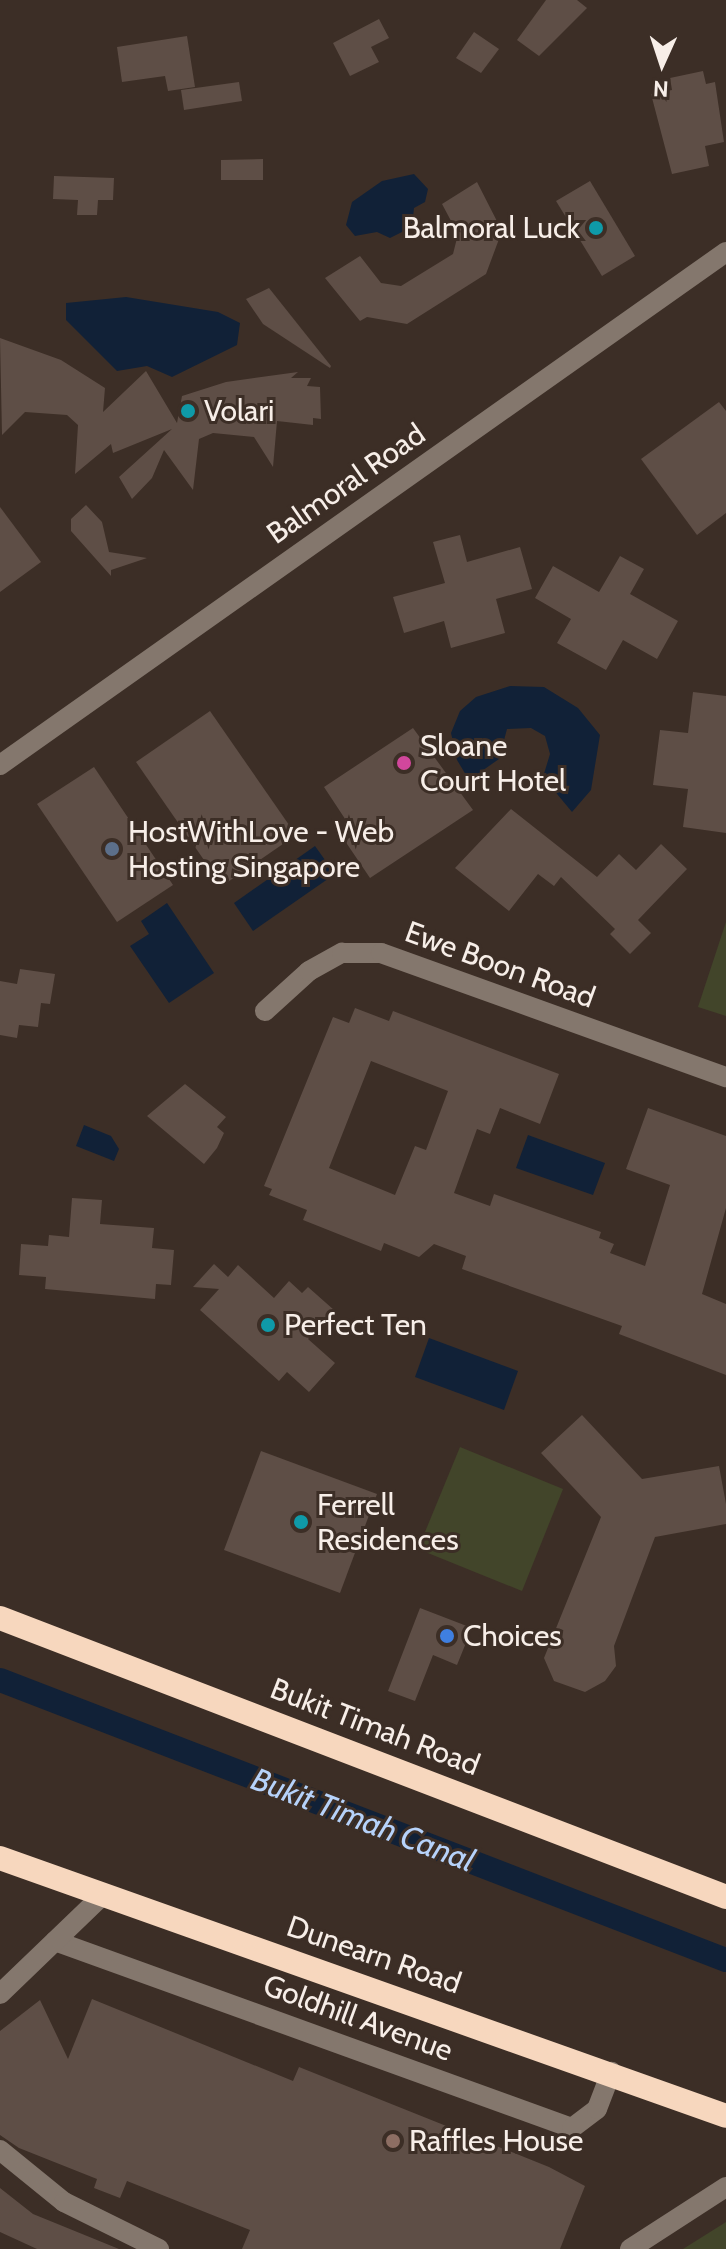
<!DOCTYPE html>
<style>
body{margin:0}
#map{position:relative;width:726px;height:2249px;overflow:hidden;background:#3c2e26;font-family:Cabin,sans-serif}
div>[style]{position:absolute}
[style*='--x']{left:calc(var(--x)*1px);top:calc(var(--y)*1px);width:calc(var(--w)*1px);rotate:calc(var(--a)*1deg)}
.green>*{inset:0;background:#42452a}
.water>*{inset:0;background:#112137}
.canal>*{height:24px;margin:-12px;padding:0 12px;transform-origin:12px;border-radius:12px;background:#112137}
.building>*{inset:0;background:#5e4e46}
.minor>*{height:20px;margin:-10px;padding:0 10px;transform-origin:10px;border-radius:10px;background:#84776d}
.highway>*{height:24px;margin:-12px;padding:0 12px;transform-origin:12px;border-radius:12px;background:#f7d7be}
.dots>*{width:22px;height:22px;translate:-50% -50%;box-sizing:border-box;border:4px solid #3c2e26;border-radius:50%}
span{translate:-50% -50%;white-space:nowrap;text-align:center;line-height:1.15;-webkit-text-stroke:6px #3c2e26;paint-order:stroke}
.poi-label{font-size:30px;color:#f7eee8}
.right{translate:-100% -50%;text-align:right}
.left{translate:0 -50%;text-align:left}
.street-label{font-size:30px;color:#f7eee8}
.water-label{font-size:32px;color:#b6d2fa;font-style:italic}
.north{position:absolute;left:622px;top:24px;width:80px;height:80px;-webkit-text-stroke:6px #3c2e26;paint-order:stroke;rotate:183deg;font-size:22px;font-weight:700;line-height:32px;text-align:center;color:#f7eee8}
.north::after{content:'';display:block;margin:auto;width:28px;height:36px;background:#f7eee8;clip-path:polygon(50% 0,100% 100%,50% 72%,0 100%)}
</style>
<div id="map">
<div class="green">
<i style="clip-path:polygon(726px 922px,726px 1016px,698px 1007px)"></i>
<i style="clip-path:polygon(460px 1447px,563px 1489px,522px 1591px,418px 1549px)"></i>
<i style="clip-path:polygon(726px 2222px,726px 2249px,683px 2249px)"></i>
</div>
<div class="water">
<i style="clip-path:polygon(414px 174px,428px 189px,425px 202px,414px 208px,412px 227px,390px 238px,377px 232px,355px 236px,346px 225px,352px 202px,382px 181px)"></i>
<i style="clip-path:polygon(126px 297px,218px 312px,240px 323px,237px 345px,172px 377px,147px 366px,117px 371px,66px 320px,66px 303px)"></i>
<i style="clip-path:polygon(510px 686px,544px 687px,578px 708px,600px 735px,591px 790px,572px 812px,543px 777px,550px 754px,545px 736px,531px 728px,507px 729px,499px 759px,469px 780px,457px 760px,451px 733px,460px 711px,476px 697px)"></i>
<i style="clip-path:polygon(315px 846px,335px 874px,253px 931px,234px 903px)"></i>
<i style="clip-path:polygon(167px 903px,214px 973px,169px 1003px,130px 946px,149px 934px,141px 921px)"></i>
<i style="clip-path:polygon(84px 1125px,111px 1136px,119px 1149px,114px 1161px,76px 1146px)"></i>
<i style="clip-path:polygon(528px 1135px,605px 1163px,593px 1195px,516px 1168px)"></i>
<i style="clip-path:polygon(429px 1338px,518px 1371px,504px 1410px,415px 1377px)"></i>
</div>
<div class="canal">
<i style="--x:0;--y:1680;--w:778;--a:21.09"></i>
</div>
<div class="building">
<i style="clip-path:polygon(546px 0,577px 0,587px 8px,539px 56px,517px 40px)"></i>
<i style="clip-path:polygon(379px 19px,389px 38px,371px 47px,379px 62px,350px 76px,333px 43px)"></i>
<i style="clip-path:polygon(474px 32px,499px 49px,481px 73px,456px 58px)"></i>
<i style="clip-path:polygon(187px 36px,195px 87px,168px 91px,165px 76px,122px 82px,117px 47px)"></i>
<i style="clip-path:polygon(703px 71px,706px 84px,715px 82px,724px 142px,705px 146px,709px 166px,672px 174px,651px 94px,672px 90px,670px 78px)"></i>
<i style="clip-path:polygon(239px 82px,242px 101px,184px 110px,181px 90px)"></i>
<i style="clip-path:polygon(263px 159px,263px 180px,221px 180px,221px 160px)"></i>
<i style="clip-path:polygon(54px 176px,114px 178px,113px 200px,98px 200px,97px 215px,77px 215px,78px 200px,53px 199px)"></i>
<i style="clip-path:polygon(590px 181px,635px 256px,602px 276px,556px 201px)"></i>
<i style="clip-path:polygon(477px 182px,502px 231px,486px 274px,407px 324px,367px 317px,360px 321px,325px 278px,360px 256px,381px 283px,401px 286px,453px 254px,458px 234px,442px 204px)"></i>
<i style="clip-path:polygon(269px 288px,331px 366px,330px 368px,263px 324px,246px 299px)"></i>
<i style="clip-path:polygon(0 338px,61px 360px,105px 388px,103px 412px,146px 371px,177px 423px,182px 396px,226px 382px,298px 372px,291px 378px,311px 378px,307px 386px,320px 387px,321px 419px,313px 418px,313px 425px,277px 421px,273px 467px,254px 437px,213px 433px,199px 439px,193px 490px,164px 450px,152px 478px,132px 499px,119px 477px,172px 429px,113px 453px,111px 444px,75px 474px,78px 425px,67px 415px,25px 412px,2px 435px)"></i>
<i style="clip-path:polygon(719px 402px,726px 411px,726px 513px,697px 535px,641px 459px)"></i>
<i style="clip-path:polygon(86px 505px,102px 522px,109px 552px,147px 558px,111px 570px,111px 576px,71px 531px,71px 519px)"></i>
<i style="clip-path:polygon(0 507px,41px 562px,0 592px)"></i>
<i style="clip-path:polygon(460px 535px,467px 562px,520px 547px,532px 589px,496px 599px,505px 633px,451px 648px,444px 621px,404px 633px,393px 597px,445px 583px,433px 542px)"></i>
<i style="clip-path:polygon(620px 556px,644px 569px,630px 594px,678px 621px,657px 659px,623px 640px,606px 670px,557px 643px,571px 619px,535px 598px,553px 566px,599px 592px)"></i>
<i style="clip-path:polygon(693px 692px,726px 696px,726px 833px,683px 827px,688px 789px,653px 785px,660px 730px,688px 733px)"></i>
<i style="clip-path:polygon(210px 711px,296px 835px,222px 886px,136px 762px)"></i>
<i style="clip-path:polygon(413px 728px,473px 810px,370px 878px,345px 841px,355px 834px,324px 787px)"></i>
<i style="clip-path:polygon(94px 767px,173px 885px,117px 922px,37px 804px)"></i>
<i style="clip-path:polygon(511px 809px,597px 877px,619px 854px,636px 870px,661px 844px,687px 869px,638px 920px,651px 933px,630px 954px,610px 934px,615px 929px,561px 877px,554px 886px,538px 874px,509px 911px,455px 868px)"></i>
<i style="clip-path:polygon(20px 969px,55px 974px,50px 1004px,41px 1003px,38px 1027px,19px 1025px,17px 1038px,0 1035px,0 981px,17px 984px)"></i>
<i style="clip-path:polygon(evenodd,355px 1008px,389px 1021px,393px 1011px,559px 1074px,540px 1124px,500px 1108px,490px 1134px,477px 1129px,454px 1193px,490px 1206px,494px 1194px,601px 1232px,599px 1238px,614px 1244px,610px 1253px,645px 1266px,670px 1185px,626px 1169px,648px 1108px,726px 1136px,726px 1208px,702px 1294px,726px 1304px,726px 1375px,619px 1334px,622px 1326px,462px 1269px,466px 1256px,434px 1244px,419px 1257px,384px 1243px,381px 1251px,303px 1220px,307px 1210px,269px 1195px,272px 1189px,264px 1186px,333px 1017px,349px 1023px,355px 1008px,371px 1061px,448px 1091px,426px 1150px,415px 1146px,395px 1195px,329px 1168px,371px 1061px)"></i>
<i style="clip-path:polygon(185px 1084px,226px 1117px,217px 1127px,224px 1133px,217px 1148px,204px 1164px,147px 1116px)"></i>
<i style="clip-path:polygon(72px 1198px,102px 1200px,100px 1224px,154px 1228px,152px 1248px,174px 1250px,171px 1285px,156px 1284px,155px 1299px,45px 1289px,46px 1277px,19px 1275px,21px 1244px,48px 1246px,49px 1235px,69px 1237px)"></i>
<i style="clip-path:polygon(214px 1264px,228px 1277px,238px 1265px,274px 1298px,289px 1281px,302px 1293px,308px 1287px,334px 1310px,308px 1339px,335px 1363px,309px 1392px,287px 1372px,279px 1381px,200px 1310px,219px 1289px,193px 1287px)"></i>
<i style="clip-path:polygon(582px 1415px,642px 1479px,719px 1466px,726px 1504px,726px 1524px,655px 1537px,614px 1646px,616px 1666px,605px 1681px,585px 1692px,554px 1681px,544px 1658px,601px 1517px,541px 1453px)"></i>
<i style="clip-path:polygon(261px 1451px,377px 1494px,340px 1593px,224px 1550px)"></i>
<i style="clip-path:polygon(420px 1608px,472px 1628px,457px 1665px,433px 1655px,415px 1701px,388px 1691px)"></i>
<i style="clip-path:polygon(92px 1999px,293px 2081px,299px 2067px,549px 2167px,585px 2186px,560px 2249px,242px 2249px,250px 2230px,127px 2181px,120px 2198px,94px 2188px,97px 2179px,19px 2148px,0 2135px,0 2031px,40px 2000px,68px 2059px)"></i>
<i style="clip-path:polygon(0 2188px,33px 2214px,119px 2249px,37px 2249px,0 2232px)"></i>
</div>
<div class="minor">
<i style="--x:0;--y:765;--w:889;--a:-35.25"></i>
<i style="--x:265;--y:1011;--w:59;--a:-42.3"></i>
<i style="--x:309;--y:971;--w:38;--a:-29"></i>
<i style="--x:342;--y:953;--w:39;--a:0"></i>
<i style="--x:381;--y:953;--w:367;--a:19.8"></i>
<i style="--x:55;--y:1941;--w:550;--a:19.89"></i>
<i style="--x:572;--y:2128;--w:31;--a:-37"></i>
<i style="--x:597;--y:2109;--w:40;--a:-69"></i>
<i style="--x:0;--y:1994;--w:144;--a:-43.9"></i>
<i style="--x:0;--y:2150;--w:82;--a:39.1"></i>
<i style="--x:64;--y:2202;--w:106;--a:26.3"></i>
<i style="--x:630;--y:2249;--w:114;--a:-32.9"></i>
</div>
<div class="highway">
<i style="--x:0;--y:1618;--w:778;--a:21.02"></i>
<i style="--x:0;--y:1858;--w:770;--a:19.56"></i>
</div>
<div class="dots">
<i style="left:596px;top:228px;background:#0f9aa8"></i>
<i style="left:188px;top:411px;background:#0f9aa8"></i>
<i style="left:404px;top:763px;background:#d1479c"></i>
<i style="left:112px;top:849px;background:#5c6f8a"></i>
<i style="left:268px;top:1325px;background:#0f9aa8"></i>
<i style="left:301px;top:1522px;background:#0f9aa8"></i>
<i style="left:447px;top:1636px;background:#3f7fe0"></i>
<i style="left:393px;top:2141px;background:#8d6e63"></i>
</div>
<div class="poi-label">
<span class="right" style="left:580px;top:228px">Balmoral Luck</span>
<span class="left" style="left:204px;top:411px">Volari</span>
<span class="left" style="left:420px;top:763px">Sloane<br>Court Hotel</span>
<span class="left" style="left:128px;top:849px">HostWithLove - Web<br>Hosting Singapore</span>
<span class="left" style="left:284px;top:1325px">Perfect Ten</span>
<span class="left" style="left:317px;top:1522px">Ferrell<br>Residences</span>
<span class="left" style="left:463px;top:1636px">Choices</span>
<span class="left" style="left:409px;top:2141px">Raffles House</span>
</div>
<div class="street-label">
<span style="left:346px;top:484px;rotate:-35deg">Balmoral Road</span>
<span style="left:500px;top:965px;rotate:20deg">Ewe Boon Road</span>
<span style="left:375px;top:1727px;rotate:21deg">Bukit Timah Road</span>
<span style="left:374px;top:1955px;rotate:19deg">Dunearn Road</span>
<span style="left:358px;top:2018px;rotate:20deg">Goldhill Avenue</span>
</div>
<div class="water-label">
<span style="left:363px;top:1820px;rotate:21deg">Bukit Timah Canal</span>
</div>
<div class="north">N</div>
</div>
